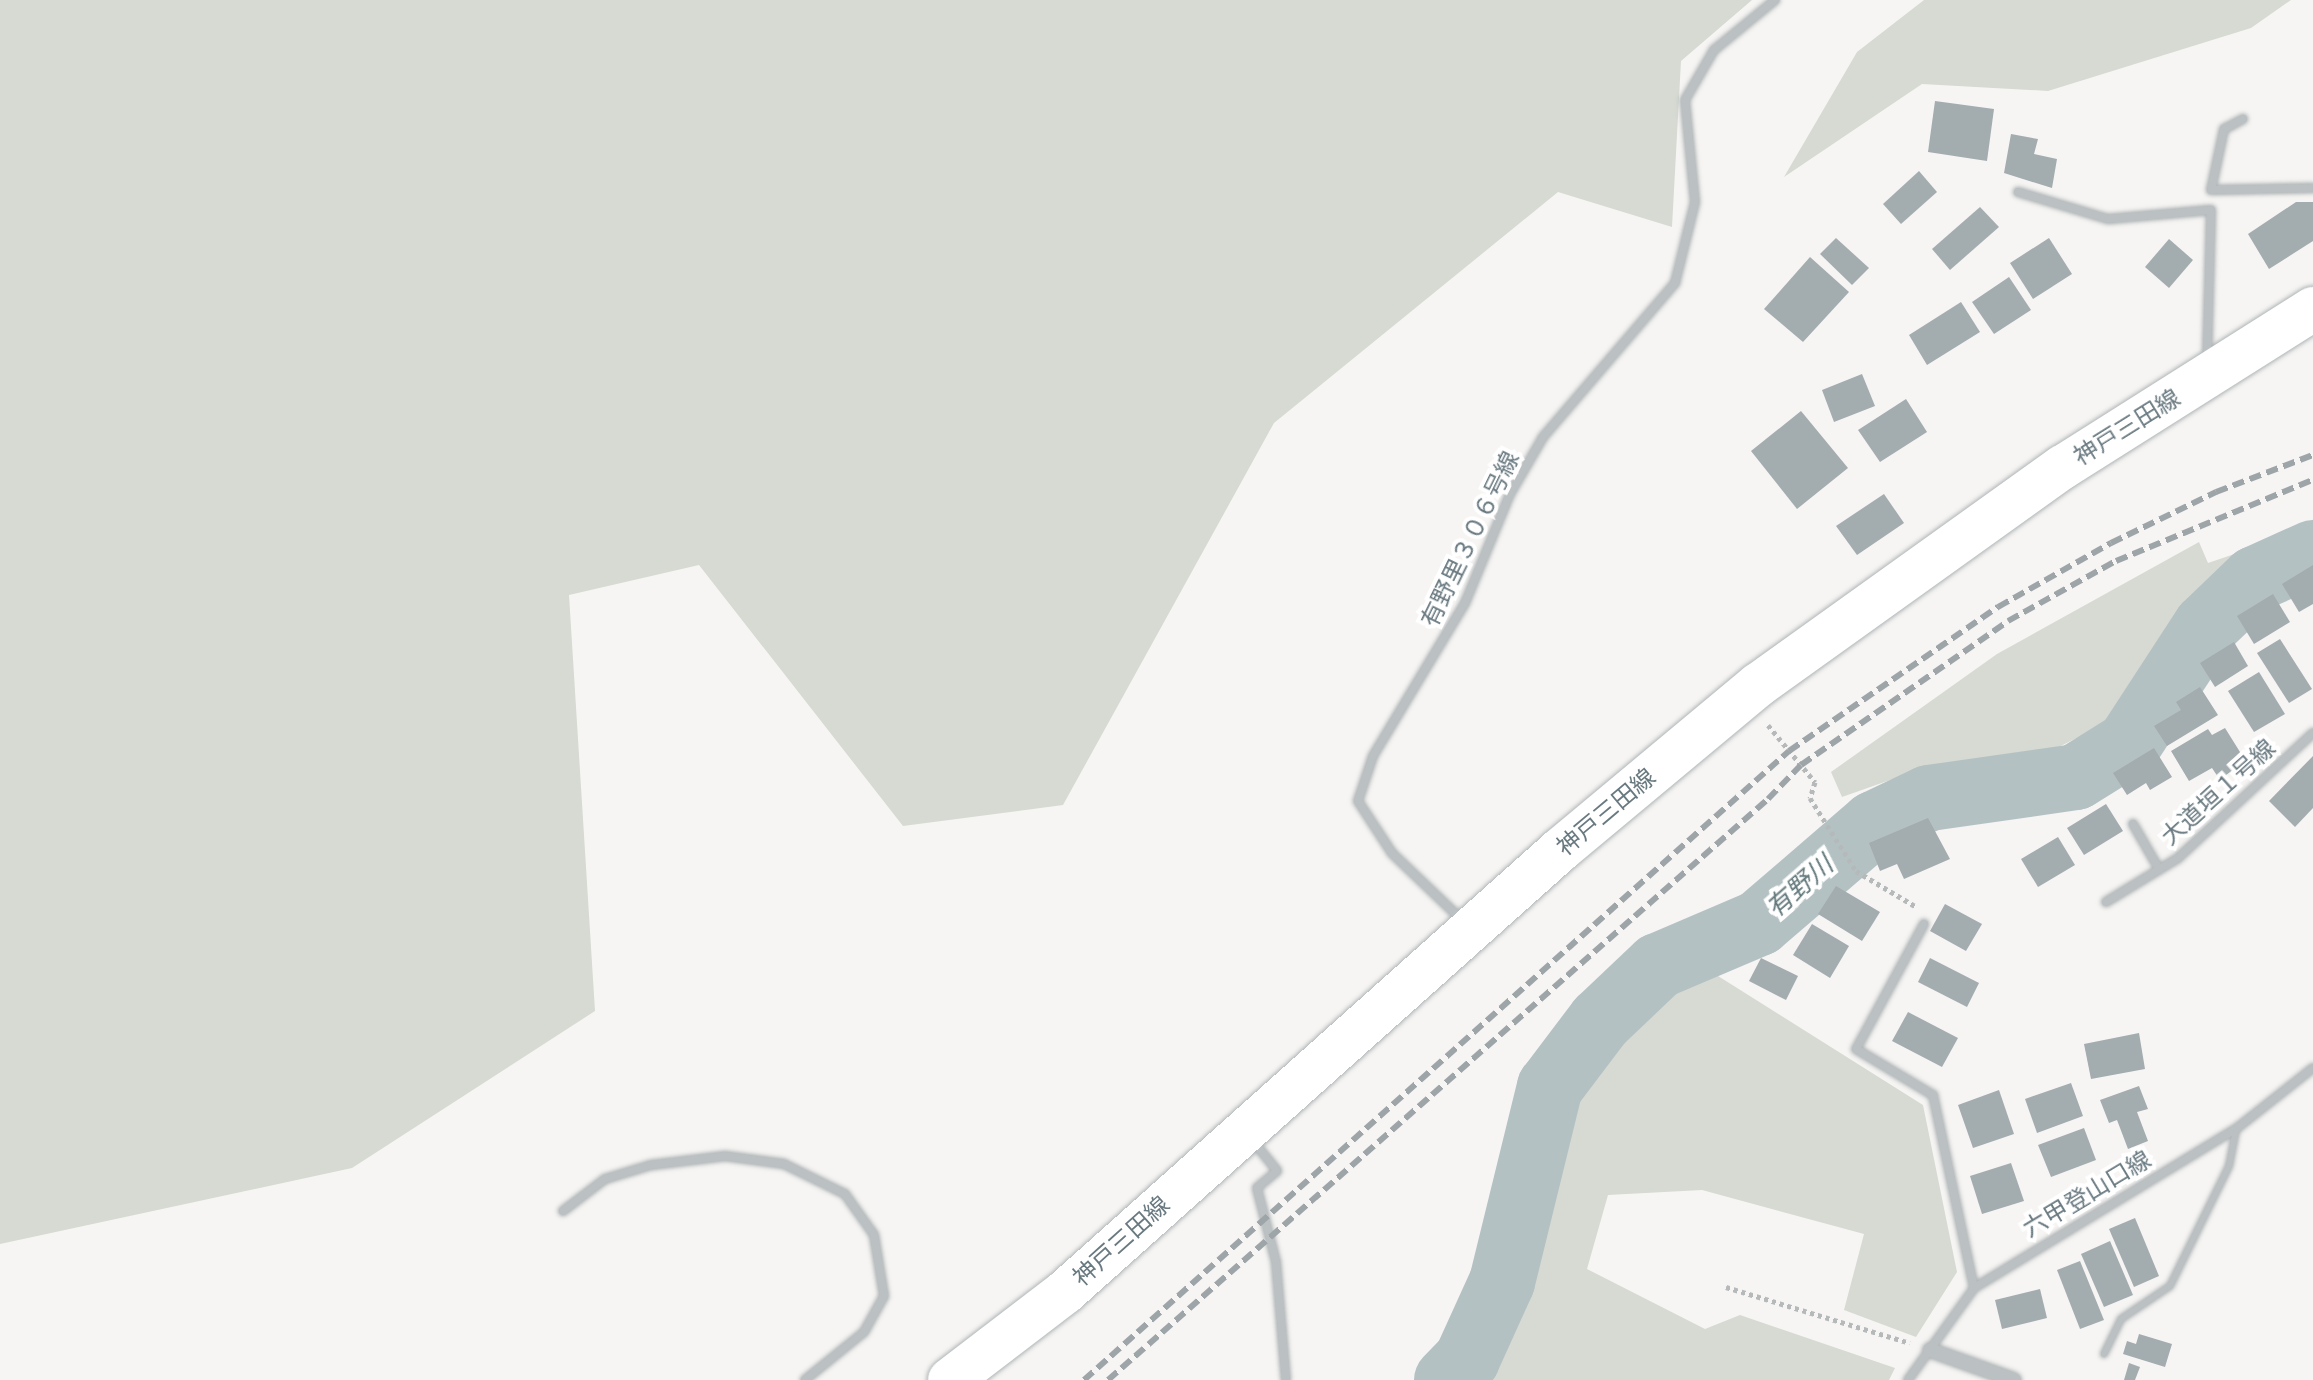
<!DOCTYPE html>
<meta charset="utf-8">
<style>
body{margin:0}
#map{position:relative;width:2313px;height:1380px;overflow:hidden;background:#f6f5f3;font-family:"Asap Condensed","Noto Sans JP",sans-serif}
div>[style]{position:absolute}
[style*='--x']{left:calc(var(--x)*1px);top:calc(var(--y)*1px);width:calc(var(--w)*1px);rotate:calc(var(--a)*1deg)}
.green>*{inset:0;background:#d6dad3}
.river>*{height:66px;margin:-33px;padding:0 33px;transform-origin:33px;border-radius:33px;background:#b4c1c3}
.building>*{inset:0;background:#a3acaf}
.path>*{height:5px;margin-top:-2.5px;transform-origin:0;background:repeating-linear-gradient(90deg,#b5b9ba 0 4px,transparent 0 8px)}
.roads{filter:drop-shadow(0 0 2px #afb4b6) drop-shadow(0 0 2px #afb4b6)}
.service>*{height:6px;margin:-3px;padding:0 3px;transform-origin:3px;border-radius:3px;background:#bbc0c2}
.minor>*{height:8px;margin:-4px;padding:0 4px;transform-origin:4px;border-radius:4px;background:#bbc0c2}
.tertiary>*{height:14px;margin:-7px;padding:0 7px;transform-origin:7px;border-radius:7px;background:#bbc0c2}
.primary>*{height:44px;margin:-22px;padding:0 22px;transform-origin:22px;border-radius:22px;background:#fff}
.rail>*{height:6px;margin-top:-3px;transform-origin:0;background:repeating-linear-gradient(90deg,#9ea5a8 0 12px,transparent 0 18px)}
span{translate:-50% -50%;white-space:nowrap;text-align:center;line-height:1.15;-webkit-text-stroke:8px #fff;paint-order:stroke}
.street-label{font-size:24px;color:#697980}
.water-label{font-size:26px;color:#64797c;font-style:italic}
</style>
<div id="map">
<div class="green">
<i style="clip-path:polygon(0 0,1752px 0,1681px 61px,1672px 227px,1558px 192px,1274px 423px,1063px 805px,903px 826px,699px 565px,569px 595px,595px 1011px,352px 1168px,0 1244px)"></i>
<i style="clip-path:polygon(1924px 0,2291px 0,2251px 28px,2048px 91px,1922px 84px,1784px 177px,1857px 52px)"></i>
<i style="clip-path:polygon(2308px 529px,2208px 613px,2120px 716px,2041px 756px,1893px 779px,1842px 797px,1831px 772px,1997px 654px,2199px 542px,2208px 563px)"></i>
<i style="clip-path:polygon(1699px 964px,1923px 1105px,1957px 1272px,1916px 1337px,1844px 1310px,1864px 1234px,1702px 1190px,1608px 1195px,1587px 1269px,1705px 1329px,1740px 1315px,1895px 1368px,1889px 1380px,1464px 1380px,1510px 1299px,1567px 1086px,1645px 995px)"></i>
</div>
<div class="river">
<i style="--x:1447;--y:1380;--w:29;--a:-46"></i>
<i style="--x:1467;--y:1359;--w:85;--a:-65.6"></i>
<i style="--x:1502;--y:1282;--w:201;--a:-76.2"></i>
<i style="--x:1550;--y:1087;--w:83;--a:-52.9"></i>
<i style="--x:1600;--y:1021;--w:80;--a:-43.5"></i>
<i style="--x:1658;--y:966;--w:110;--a:-23.1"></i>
<i style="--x:1759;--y:923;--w:152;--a:-40.7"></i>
<i style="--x:1874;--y:824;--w:61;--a:-25.3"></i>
<i style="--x:1929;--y:798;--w:148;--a:-8.1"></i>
<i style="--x:2076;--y:777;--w:62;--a:-31.9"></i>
<i style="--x:2129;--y:744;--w:141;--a:-56.9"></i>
<i style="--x:2206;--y:626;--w:68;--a:-43.8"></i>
<i style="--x:2255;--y:579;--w:64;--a:-24.1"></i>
</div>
<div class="building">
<i style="clip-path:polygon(1935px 101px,1994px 109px,1987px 161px,1928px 152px)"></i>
<i style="clip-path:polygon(2011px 134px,2038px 139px,2034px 154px,2057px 159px,2052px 188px,2004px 173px)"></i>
<i style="clip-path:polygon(1919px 171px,1937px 192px,1901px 224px,1883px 204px)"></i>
<i style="clip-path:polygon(2296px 202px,2313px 202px,2313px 241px,2269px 269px,2248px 234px)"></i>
<i style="clip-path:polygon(1980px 207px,1999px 227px,1950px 270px,1932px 249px)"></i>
<i style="clip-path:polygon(1836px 238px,1869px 268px,1852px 285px,1820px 254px)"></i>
<i style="clip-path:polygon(2049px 238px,2072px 274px,2033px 299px,2010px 263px)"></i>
<i style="clip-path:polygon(2169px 239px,2193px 260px,2169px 288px,2145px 267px)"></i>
<i style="clip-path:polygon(1810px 257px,1849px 292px,1803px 342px,1764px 309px)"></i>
<i style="clip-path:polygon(2009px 277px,2031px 310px,1994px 334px,1972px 302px)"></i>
<i style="clip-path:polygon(1961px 302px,1980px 332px,1927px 365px,1909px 335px)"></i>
<i style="clip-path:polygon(1862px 374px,1875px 406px,1834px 422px,1822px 390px)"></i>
<i style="clip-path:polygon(1906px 399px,1927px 432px,1880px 462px,1858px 430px)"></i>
<i style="clip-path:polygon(1801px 411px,1848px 468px,1797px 509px,1751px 451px)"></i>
<i style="clip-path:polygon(1884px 494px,1904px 523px,1857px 555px,1836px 526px)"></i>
<i style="clip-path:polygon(2313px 565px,2313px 604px,2299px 612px,2282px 584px)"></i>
<i style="clip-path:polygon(2273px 594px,2290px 622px,2254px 644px,2237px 616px)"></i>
<i style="clip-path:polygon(2280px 639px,2312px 689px,2289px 703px,2257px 653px)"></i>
<i style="clip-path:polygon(2234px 642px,2248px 666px,2215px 687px,2200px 663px)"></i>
<i style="clip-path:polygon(2259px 672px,2285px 714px,2254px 732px,2228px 691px)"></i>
<i style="clip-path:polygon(2200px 687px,2218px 715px,2167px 746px,2154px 726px,2181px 710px,2176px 702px)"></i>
<i style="clip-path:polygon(2225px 728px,2245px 760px,2220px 780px,2212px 768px,2189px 781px,2171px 751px,2208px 729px,2212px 735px)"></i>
<i style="clip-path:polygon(2154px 748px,2172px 777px,2150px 790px,2146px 783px,2127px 795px,2113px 773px)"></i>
<i style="clip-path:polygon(2313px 756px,2313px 808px,2295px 827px,2269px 801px)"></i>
<i style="clip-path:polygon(2106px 804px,2123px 831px,2084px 855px,2067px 828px)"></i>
<i style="clip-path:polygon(1928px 818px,1950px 859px,1904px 879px,1897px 864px,1880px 871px,1869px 843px)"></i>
<i style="clip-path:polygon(2058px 837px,2075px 865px,2038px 887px,2021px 859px)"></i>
<i style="clip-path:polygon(1836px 886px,1880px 912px,1862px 941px,1818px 914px)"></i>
<i style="clip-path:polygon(1945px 904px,1982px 924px,1966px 951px,1930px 931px)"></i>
<i style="clip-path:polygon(1812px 924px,1849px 946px,1830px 978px,1793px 955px)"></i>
<i style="clip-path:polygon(1761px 958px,1798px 976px,1786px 1000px,1749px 981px)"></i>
<i style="clip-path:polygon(1930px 958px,1979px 983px,1967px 1007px,1918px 982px)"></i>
<i style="clip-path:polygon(1908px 1012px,1958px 1038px,1942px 1067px,1892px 1041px)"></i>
<i style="clip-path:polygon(2139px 1033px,2145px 1069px,2091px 1079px,2084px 1044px)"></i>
<i style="clip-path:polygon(2071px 1083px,2083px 1116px,2037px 1133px,2025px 1099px)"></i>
<i style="clip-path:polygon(2139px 1086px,2148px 1109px,2137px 1112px,2148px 1141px,2128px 1149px,2117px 1120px,2109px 1123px,2100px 1100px)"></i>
<i style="clip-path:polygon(1999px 1090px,2014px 1134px,1973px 1148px,1958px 1105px)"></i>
<i style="clip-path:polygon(2084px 1128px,2096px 1160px,2051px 1177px,2038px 1145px)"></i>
<i style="clip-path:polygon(2011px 1163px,2024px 1201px,1982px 1214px,1970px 1176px)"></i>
<i style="clip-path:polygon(2135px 1218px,2159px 1276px,2134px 1287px,2109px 1229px)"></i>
<i style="clip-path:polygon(2110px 1241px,2133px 1295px,2104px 1307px,2081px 1254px)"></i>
<i style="clip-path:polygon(2080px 1261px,2104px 1320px,2080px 1329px,2057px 1270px)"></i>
<i style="clip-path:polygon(2040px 1289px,2047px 1318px,2002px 1329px,1995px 1300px)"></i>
<i style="clip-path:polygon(2139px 1334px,2172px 1344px,2165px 1367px,2123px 1354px,2127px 1341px,2136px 1344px)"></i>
<i style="clip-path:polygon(2129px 1363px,2140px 1367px,2135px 1380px,2124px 1380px)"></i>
</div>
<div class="path">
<i style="--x:1768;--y:725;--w:74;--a:50.5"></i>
<i style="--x:1815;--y:782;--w:17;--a:107"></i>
<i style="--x:1810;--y:798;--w:86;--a:57.8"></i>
<i style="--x:1856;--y:871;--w:69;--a:30.7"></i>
<i style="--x:1726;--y:1287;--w:192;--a:16.9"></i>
</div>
<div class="roads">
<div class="service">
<i style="--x:2104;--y:1354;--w:39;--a:-64"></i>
<i style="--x:2121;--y:1319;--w:59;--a:-34"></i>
<i style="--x:2170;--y:1286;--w:134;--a:-63.8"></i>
<i style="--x:2229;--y:1166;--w:38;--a:-79"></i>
</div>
<div class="minor">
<i style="--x:2243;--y:119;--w:21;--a:152"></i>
<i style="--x:2224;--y:129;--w:62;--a:102"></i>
<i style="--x:2211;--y:190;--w:102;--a:-1.1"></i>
<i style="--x:2018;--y:192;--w:94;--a:16.7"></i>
<i style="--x:2108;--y:219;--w:103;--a:-5"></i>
<i style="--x:2211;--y:210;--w:149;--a:91.5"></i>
<i style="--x:2133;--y:824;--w:52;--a:60"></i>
<i style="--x:2106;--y:902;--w:84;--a:-31.4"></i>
<i style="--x:2178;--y:858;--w:184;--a:-42.8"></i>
<i style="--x:1462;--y:920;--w:97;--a:-136.3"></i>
<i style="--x:1392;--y:853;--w:62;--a:-123.2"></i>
<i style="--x:1358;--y:801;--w:47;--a:-71.6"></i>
<i style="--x:1373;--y:756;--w:179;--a:-59"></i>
<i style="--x:1465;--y:603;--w:118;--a:-67.6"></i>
<i style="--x:1510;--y:494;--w:66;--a:-59.9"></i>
<i style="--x:1543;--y:437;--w:203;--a:-49.4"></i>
<i style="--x:1675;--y:283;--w:83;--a:-76.1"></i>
<i style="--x:1695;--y:202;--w:102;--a:-95.6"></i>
<i style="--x:1685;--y:100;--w:58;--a:-59.9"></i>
<i style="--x:1714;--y:50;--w:79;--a:-39.3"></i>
<i style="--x:1924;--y:924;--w:142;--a:118.5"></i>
<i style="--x:1856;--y:1049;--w:90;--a:30.9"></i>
<i style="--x:1933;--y:1095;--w:197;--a:78"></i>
<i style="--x:1253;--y:1141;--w:38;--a:51"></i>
<i style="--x:1277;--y:1171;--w:26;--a:140"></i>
<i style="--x:1257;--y:1188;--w:76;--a:75.6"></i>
<i style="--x:1276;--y:1262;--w:118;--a:85.2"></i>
<i style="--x:563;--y:1211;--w:53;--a:-37.3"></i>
<i style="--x:605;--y:1179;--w:48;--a:-16.9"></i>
<i style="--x:651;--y:1165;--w:75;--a:-6.9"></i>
<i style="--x:725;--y:1156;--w:60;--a:7.7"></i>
<i style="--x:784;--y:1164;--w:68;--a:26.2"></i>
<i style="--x:845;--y:1194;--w:50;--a:54.7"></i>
<i style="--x:874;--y:1235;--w:62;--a:80.7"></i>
<i style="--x:884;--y:1296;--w:41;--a:119.1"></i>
<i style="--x:864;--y:1332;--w:76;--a:140.9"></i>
<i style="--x:1908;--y:1380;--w:113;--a:-54.3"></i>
<i style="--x:1974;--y:1288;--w:306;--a:-31.3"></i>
<i style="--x:2236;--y:1129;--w:98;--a:-38.4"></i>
</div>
<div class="tertiary">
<i style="--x:1930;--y:1350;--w:89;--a:19.7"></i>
</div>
<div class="primary">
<i style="--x:950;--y:1380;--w:145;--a:-37.4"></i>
<i style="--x:1065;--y:1292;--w:664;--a:-41.76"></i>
<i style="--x:1560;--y:850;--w:258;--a:-39.8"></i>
<i style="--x:1758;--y:685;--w:375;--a:-35.6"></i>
<i style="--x:2063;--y:467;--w:296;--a:-32.3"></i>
</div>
</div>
<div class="rail">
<i style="--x:1084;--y:1380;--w:945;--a:-41.74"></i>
<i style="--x:1789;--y:751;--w:254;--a:-34.6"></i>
<i style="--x:1998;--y:607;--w:130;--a:-29.5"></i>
<i style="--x:2111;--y:543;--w:117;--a:-25.9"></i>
<i style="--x:2216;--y:492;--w:104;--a:-20.9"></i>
<i style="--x:1108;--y:1380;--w:879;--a:-41.36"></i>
<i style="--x:1768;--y:799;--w:47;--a:-45.9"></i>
<i style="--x:1801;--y:765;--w:252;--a:-34.8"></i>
<i style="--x:2008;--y:621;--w:124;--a:-29.1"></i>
<i style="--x:2116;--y:561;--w:213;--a:-22.4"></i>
</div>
<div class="street-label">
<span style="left:2127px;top:427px;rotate:-32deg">神戸三田線</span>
<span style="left:1470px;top:539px;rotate:-64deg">有野里３０６号線</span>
<span style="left:2218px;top:792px;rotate:-42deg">大道垣１号線</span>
<span style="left:1606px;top:812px;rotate:-40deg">神戸三田線</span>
<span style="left:2087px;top:1194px;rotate:-31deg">六甲登山口線</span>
<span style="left:1121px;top:1241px;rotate:-42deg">神戸三田線</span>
</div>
<div class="water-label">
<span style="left:1800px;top:887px;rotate:-41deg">有野川</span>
</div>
</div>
